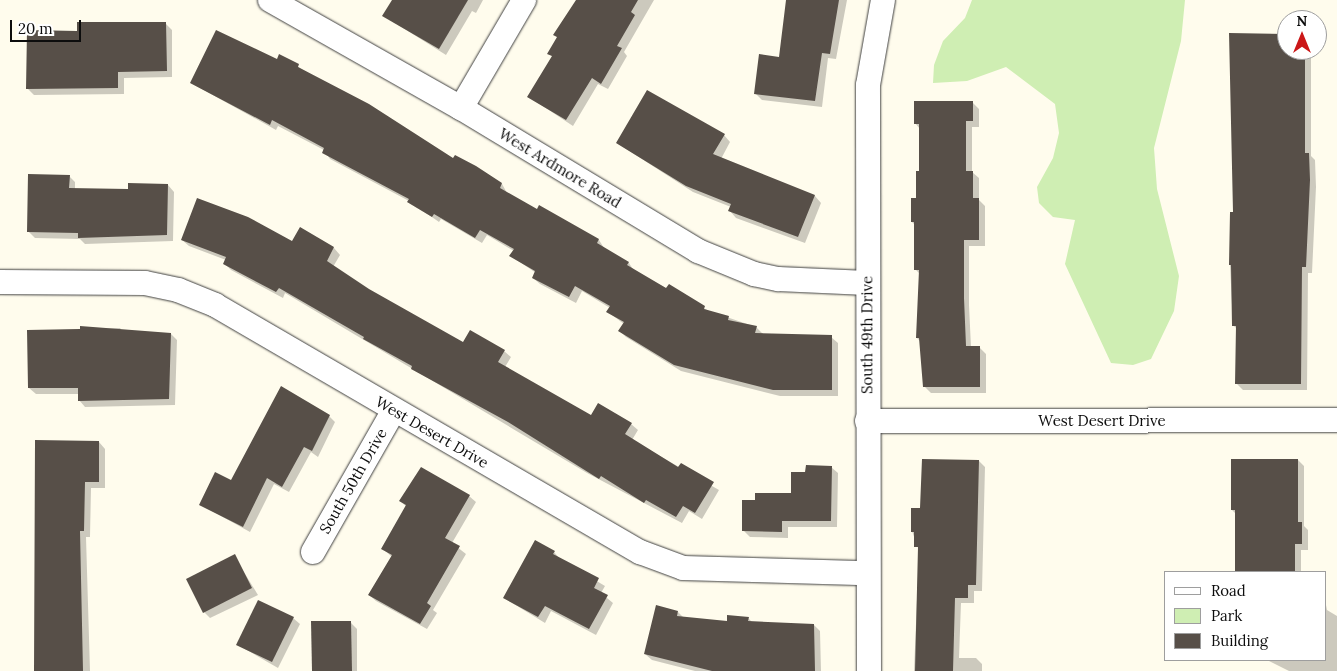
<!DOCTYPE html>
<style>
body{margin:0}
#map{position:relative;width:1337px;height:671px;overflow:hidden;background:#fffced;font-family:Lora,serif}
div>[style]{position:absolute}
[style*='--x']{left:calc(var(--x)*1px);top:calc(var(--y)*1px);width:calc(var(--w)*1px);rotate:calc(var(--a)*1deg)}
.green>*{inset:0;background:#cfeeb3}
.shadow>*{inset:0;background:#0003}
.building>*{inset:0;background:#574f48}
.roads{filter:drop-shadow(0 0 1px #404040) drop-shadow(0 0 1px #404040)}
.street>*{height:24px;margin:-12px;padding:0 12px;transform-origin:12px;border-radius:12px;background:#fff}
span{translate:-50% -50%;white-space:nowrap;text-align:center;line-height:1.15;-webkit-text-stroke:5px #fff;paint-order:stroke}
.street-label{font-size:15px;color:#0d0d0d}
.legend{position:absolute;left:1164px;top:571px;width:162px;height:90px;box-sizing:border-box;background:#fff;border:1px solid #9e9e9e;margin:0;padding:6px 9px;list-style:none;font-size:15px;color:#0d0d0d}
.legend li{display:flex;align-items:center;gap:10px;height:25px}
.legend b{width:25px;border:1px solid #9e9e9e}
.north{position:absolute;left:1277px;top:10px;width:50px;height:50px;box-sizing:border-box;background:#fff;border:1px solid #9e9e9e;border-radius:50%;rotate:0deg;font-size:14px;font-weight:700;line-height:20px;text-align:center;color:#0d0d0d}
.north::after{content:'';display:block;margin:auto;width:18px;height:22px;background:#cb1718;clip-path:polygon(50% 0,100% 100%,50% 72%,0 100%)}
.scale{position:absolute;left:10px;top:20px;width:71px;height:22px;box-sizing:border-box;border:2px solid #0d0d0d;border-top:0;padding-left:6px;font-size:15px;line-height:18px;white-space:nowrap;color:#0d0d0d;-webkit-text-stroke:4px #fff;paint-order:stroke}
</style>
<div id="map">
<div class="green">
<i style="clip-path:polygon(972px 0,1185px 0,1181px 41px,1154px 148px,1157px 189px,1179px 276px,1174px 311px,1151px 359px,1133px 365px,1111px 363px,1065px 264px,1075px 220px,1053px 217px,1039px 203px,1037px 187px,1053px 158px,1059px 133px,1055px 104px,1006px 67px,967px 81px,933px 83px,934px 65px,943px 41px,965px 18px)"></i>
</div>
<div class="shadow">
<i style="clip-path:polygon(393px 0,483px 0,476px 13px,472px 11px,446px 55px,384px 16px)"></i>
<i style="clip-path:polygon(578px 0,654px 0,624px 52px,627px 56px,608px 89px,598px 84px,573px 126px,529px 97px,553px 57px,549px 53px,558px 38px,555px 35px)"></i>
<i style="clip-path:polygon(788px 0,847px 0,836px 59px,828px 58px,822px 107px,762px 100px,755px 93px,780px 58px)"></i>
<i style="clip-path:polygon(165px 23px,172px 30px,172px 77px,124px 78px,124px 94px,34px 95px,27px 88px,78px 32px)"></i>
<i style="clip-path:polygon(1287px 35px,1287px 50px,1311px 50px,1311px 156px,1315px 160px,1316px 187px,1312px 273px,1308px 273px,1307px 390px,1243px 390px,1236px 383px,1237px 329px,1233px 325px,1230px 265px,1234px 214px)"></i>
<i style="clip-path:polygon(280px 56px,453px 160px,475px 168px,502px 184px,507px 193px,537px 211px,540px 207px,599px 240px,604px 248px,629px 263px,634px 271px,709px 311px,756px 327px,763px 334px,831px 337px,838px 343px,838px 396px,780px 396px,681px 371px,626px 337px,620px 331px,624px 324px,608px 312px,610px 308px,582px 291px,576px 303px,540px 284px,533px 278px,536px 273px,511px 256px,514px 251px,487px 235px,482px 243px,441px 219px,439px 222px,409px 201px,330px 159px,324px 150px,278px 126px,276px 130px,191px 83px,277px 61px)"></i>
<i style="clip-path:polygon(973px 103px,979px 109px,979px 127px,972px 127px,972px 172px,979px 178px,979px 200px,985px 206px,985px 246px,969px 246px,969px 305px,971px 347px,979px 347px,986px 354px,986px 393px,931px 393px,924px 386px,921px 342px,917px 338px,920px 274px,915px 269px,915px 225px,912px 222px,920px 172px,920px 129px,915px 123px)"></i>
<i style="clip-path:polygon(724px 135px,730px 142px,721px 159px,815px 196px,821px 203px,805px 243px,736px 218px,730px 211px,731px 207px,693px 192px,617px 143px)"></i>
<i style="clip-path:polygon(69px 176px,75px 182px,75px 189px,130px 190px,168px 185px,174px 192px,173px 241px,85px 244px,80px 239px,35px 238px,28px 231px)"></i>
<i style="clip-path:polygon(300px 229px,334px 248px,340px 255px,333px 267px,369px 290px,463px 344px,504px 351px,511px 357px,505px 367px,591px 416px,631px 424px,638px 430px,632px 440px,719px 490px,702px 519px,689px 511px,682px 523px,587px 473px,285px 293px,283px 298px,231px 270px,224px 263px,226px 260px,189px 246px,182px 240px,293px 242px)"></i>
<i style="clip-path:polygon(120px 328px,124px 333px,171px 334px,177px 340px,175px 405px,85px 407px,79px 400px,79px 394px,36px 394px,29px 388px,29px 331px)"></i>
<i style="clip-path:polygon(329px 416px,335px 422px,318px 457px,311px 452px,289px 492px,274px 484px,250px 532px,201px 505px)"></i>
<i style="clip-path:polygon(36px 441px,99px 442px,105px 449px,105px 488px,91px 488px,90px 537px,86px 537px,90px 671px,35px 671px)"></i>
<i style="clip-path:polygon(1298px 460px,1304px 466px,1304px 526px,1308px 530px,1308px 550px,1301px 550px,1301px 572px,1237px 572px,1237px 515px,1232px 510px)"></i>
<i style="clip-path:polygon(979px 461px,985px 467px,982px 591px,974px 591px,974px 603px,961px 603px,959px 658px,976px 658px,982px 664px,982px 671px,914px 671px,919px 551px,912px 531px,922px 509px)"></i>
<i style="clip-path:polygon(831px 467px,838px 473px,837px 527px,788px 527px,788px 538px,750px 537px,744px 531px)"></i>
<i style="clip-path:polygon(469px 496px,476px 502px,452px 543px,466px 554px,433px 610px,437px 613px,427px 629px,376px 601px,369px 595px,392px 557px,382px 548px,407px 507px,400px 501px)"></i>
<i style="clip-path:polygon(554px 552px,560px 559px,605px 586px,601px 593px,613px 603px,596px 635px,551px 611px,545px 623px,504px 598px)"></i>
<i style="clip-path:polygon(234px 556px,258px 595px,210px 618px,204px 612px)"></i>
<i style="clip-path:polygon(1326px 605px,1327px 610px,1337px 616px,1337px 671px,1289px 671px,1267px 660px,1326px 660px)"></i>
<i style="clip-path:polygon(678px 612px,684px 618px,728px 622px,748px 618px,752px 622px,814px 625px,820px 631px,821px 671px,695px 671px,652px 660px,645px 654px)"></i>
<i style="clip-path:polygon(293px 618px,300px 624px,278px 668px,238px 645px)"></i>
<i style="clip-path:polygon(350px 622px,357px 629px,357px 671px,313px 671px)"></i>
</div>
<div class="building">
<i style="clip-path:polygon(392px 0,468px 0,439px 49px,382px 16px)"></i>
<i style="clip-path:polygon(576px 0,638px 0,631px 12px,635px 15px,617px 46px,622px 48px,601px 84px,592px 78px,566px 120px,527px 97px,552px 56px,547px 54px,557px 37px,553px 35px)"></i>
<i style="clip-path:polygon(786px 0,839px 0,830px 54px,822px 53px,815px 101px,754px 94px,759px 54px,779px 57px)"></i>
<i style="clip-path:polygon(77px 22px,166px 22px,167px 71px,118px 72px,118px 88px,26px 89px,27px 30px,77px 31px)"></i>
<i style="clip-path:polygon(216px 30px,277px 59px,279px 54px,299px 64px,298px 67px,369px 104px,453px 158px,455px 155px,476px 166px,502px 183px,500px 188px,537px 209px,539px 205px,599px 239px,597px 243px,629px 262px,627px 265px,666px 288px,669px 284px,705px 306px,704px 309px,729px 316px,728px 320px,757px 326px,755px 333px,832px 335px,832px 390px,773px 390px,674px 365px,618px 331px,624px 322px,606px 312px,610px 306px,575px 286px,569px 297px,532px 278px,535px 271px,509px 256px,514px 249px,480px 230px,475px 238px,434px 214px,432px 217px,407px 202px,409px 199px,322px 153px,324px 148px,272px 120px,270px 125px,190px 83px)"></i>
<i style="clip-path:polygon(1229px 33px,1287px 34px,1287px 50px,1305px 50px,1305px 153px,1309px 153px,1310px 180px,1306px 267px,1302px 267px,1301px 384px,1235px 384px,1236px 326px,1232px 326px,1231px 265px,1229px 265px,1230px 212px,1233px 212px)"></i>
<i style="clip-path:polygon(647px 90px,725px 134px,713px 154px,815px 195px,798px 237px,728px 211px,731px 204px,686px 186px,616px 143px)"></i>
<i style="clip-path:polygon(914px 101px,973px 101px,973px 121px,966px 121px,966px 171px,973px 171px,973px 198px,979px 198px,979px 240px,964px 240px,964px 298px,966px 346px,980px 346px,980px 387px,923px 387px,919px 338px,916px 338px,919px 270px,914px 270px,914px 222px,911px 222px,911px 198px,916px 198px,916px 171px,919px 171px,919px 124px,914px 124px)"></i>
<i style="clip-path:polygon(28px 174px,70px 175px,69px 188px,128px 189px,128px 183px,168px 184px,167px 235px,78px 238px,78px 233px,27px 232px)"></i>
<i style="clip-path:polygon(197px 198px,248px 217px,292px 241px,300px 227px,334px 247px,327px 261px,369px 289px,463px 342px,470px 330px,505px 350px,498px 362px,591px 415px,598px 403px,632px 423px,625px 434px,678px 467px,681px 463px,714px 482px,695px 513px,683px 506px,676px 517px,646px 500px,644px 503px,601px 476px,599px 479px,508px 422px,411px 369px,412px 366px,363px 339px,364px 337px,279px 288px,276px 292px,223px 264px,226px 257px,181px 240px)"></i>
<i style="clip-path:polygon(80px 326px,171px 333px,169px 399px,78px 401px,78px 388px,28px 388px,27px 330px,80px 329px)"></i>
<i style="clip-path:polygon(281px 386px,330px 415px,312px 451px,304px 447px,282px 487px,267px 478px,243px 527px,199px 505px,215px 472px,231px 480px)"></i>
<i style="clip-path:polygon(35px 440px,99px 441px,99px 482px,85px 482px,84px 531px,80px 531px,83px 671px,34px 671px)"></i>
<i style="clip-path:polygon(922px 459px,979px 460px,976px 585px,968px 585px,968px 598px,955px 598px,953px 671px,915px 671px,918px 547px,914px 547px,914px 532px,911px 532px,911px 508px,920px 508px)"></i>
<i style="clip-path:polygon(1231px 459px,1298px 459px,1298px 522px,1302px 522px,1302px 544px,1295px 544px,1295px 572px,1235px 572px,1235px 510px,1231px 510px)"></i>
<i style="clip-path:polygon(806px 465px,832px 466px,831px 521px,782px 521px,782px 532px,742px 531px,742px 500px,755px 500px,755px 493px,791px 493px,791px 472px,805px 472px)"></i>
<i style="clip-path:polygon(421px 467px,470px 495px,445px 538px,460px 546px,427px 603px,431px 606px,420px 624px,368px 595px,392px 555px,381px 549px,406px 505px,399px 501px)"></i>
<i style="clip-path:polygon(535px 540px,555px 551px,553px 554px,599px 578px,594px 588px,608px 595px,589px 629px,545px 606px,538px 617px,503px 598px)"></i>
<i style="clip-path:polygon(235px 554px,252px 588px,203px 613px,186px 579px)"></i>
<i style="clip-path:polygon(258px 600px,294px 617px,272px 662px,236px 645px)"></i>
<i style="clip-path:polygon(656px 605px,678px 611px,677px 616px,727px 621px,727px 615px,749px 617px,748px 621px,814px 624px,815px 671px,712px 671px,644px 654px)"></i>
<i style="clip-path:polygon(311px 621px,351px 621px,352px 671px,312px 671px)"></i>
</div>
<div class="roads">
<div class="street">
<i style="--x:270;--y:0;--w:219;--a:29.5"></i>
<i style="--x:461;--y:108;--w:277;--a:31.1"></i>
<i style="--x:698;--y:251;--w:61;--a:22.3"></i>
<i style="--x:754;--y:274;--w:25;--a:12"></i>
<i style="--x:778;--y:279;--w:89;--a:2.6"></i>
<i style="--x:461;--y:108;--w:125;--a:-59.7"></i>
<i style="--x:0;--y:282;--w:145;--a:0.4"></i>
<i style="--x:145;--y:283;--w:34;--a:12"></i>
<i style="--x:178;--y:290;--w:40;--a:22"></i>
<i style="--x:215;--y:305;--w:492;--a:30.2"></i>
<i style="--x:640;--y:552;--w:46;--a:20.4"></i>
<i style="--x:683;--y:568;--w:184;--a:1.6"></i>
<i style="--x:867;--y:421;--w:470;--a:-0.1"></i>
<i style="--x:313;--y:552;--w:163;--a:-60.3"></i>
<i style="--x:869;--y:671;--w:586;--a:-90.1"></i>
<i style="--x:868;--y:85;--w:86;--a:-80"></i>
</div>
</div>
<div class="street-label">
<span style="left:560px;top:168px;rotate:31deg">West Ardmore Road</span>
<span style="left:867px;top:335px;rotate:-90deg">South 49th Drive</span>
<span style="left:1102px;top:421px">West Desert Drive</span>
<span style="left:432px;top:432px;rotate:30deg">West Desert Drive</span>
<span style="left:353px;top:481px;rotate:-60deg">South 50th Drive</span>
</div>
<ul class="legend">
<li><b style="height:6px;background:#fff"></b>Road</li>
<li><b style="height:14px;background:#cfeeb3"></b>Park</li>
<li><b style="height:14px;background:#574f48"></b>Building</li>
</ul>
<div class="north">N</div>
<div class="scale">20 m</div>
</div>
